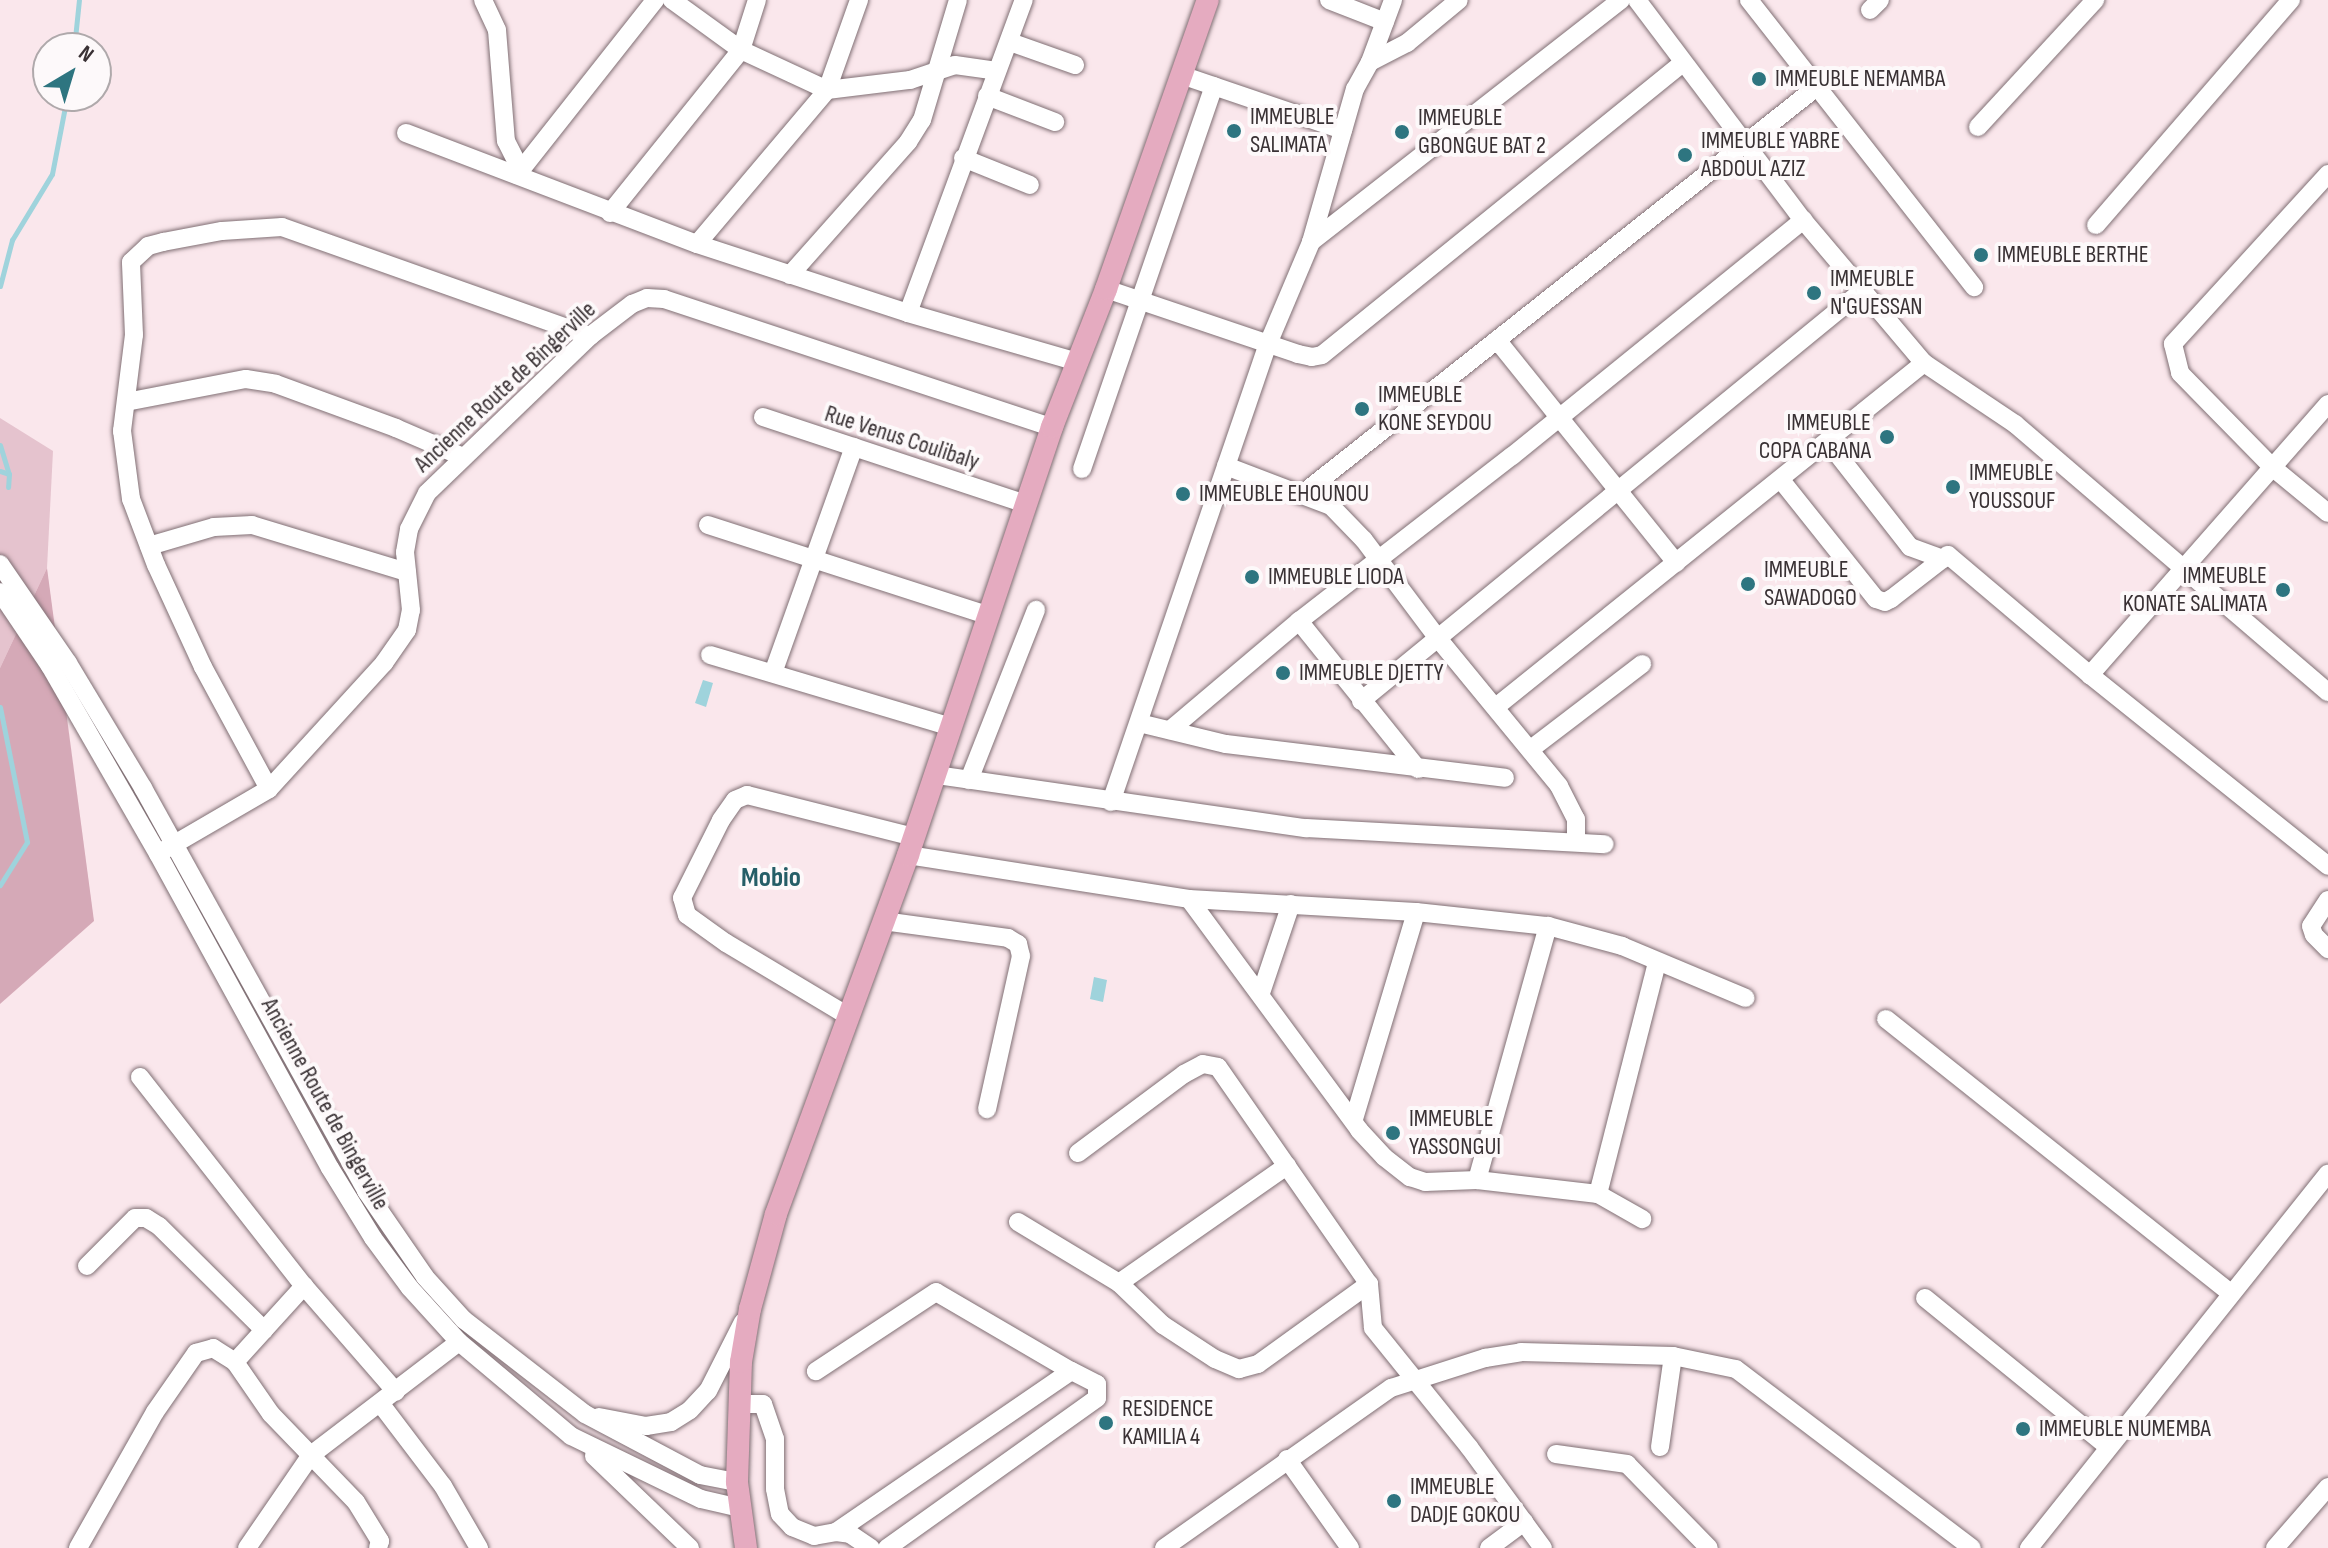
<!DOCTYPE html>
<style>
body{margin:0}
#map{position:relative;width:2328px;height:1548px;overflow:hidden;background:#fae7ec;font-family:"Sofia Sans Condensed",sans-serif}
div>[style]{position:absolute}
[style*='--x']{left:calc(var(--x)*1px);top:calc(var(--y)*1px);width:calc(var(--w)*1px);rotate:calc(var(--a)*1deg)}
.green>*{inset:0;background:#e5c3ce}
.forest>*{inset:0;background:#d5a9b7}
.water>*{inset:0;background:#9fd3dc}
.stream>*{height:5px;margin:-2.5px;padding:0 2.5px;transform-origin:2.5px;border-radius:2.5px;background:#9fd3dc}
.roads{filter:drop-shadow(0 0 2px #806f74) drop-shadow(0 0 2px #806f74)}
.minor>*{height:18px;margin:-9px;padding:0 9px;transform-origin:9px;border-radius:9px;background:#fff}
.major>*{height:22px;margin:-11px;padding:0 11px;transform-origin:11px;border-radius:11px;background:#e5abc0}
.dots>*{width:22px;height:22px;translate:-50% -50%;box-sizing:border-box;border:4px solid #fdf9fa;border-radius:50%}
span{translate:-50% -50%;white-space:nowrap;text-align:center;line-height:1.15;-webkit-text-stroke:8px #fdf9fa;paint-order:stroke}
.poi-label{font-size:24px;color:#393134}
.left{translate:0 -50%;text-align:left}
.right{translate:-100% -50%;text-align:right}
.street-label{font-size:24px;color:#393134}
.quarter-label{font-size:28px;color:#255e67;font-weight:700}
.north{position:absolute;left:32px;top:32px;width:80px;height:80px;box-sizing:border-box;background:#fdf9fa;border:2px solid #afa9ab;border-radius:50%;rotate:38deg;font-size:22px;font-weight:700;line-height:32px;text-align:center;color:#393134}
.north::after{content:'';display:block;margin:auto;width:28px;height:36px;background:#2e7580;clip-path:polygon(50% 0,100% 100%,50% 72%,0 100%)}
</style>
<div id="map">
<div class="green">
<i style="clip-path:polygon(0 418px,53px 451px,47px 568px,0 668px)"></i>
</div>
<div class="forest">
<i style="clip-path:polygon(47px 568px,94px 921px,0 1004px,0 668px)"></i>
</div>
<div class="water">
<i style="clip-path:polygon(703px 680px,713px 683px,706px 707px,695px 703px)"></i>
<i style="clip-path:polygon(1094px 977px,1107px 980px,1103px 1002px,1090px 999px)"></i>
</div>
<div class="stream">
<i style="--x:74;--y:48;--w:48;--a:-84.1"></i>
<i style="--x:0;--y:286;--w:48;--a:-75.4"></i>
<i style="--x:12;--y:240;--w:77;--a:-58.8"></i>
<i style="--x:52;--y:174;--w:79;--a:-79.1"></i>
<i style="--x:0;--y:445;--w:30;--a:73"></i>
<i style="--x:0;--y:471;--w:9;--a:18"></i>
<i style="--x:9;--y:474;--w:13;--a:94"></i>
<i style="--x:0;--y:707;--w:138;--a:78.7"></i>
<i style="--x:27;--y:842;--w:51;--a:122.1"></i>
</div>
<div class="roads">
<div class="minor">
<i style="--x:483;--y:0;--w:33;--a:65"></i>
<i style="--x:497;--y:30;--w:111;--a:85.4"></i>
<i style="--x:506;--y:141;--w:33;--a:63"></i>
<i style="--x:672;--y:0;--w:85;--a:35.9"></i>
<i style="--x:741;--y:50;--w:95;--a:24.9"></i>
<i style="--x:827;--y:90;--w:84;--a:-6.9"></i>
<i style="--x:910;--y:80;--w:47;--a:-18.4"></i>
<i style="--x:955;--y:65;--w:42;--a:8.1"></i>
<i style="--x:1329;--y:0;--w:60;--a:21.4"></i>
<i style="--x:1637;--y:0;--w:276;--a:53"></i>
<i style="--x:1803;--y:220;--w:187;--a:49.8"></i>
<i style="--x:1924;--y:363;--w:110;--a:33.8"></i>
<i style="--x:2015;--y:424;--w:412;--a:40.6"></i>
<i style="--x:1749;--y:0;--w:365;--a:51.9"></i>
<i style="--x:1870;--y:10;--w:14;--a:-45"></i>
<i style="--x:1010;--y:42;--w:69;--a:19.5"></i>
<i style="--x:1370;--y:62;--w:42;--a:-27.2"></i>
<i style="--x:1407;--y:43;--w:67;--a:-39.6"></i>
<i style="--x:1181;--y:75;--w:171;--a:18.8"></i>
<i style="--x:987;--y:96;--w:73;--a:20.9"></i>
<i style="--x:1978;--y:127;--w:173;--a:-47.3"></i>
<i style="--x:406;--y:133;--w:311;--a:20.9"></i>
<i style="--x:697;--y:244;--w:222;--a:18.1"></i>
<i style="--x:908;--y:313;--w:177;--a:16.1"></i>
<i style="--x:963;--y:158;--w:72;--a:21.9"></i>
<i style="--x:2328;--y:174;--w:230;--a:132.4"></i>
<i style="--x:2173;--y:344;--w:30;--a:76"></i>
<i style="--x:2180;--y:373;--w:132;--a:45.6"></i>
<i style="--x:2272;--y:467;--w:72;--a:39.4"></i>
<i style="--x:517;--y:175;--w:223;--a:-51.7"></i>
<i style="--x:610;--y:213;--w:209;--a:-51.2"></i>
<i style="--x:741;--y:50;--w:52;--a:-72.3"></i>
<i style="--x:2096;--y:225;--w:298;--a:-49.1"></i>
<i style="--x:1311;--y:242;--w:393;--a:-38"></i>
<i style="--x:697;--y:244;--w:202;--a:-49.8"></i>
<i style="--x:827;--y:90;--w:96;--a:-70.4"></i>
<i style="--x:790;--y:275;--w:178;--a:-48.4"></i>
<i style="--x:908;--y:142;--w:26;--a:-58"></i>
<i style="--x:922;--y:120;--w:125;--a:-73.3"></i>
<i style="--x:1106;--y:289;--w:203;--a:18.7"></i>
<i style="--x:1298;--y:354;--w:14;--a:12"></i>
<i style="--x:1312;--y:357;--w:10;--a:-11"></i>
<i style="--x:1322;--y:355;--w:464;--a:-39"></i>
<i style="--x:908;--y:313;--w:334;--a:-69.7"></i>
<i style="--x:1497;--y:340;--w:286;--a:51.2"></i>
<i style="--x:126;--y:402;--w:122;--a:-10.9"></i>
<i style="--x:246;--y:379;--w:30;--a:9"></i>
<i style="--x:276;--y:384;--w:128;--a:20.1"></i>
<i style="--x:396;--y:428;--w:73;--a:23.4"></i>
<i style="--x:2328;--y:404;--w:361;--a:131.3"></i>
<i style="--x:2090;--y:675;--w:305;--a:38.7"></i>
<i style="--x:763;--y:417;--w:277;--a:18.3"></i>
<i style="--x:1828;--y:442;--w:133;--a:52"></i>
<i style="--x:1910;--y:547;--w:35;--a:20"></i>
<i style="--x:1226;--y:466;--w:112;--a:20.9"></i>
<i style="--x:1331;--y:506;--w:47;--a:45.9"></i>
<i style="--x:1364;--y:540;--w:120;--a:53.1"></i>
<i style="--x:1436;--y:636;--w:194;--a:50.6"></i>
<i style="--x:1559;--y:786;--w:37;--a:63"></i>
<i style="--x:1576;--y:819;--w:22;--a:90"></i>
<i style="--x:1082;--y:469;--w:405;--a:-71"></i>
<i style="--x:1781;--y:480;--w:152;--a:51.4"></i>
<i style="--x:1876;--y:599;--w:9;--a:18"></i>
<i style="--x:1885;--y:602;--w:7;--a:-27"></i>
<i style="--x:1891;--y:599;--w:72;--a:-37.7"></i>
<i style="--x:1948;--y:555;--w:186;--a:40.2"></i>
<i style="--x:1301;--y:495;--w:659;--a:-38.35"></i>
<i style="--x:708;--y:525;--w:295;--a:17.9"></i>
<i style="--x:149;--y:546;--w:68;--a:-16.3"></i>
<i style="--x:214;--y:527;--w:38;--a:-3"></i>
<i style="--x:252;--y:525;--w:162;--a:16.9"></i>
<i style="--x:0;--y:564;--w:120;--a:55.5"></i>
<i style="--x:68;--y:663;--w:146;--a:59"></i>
<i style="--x:143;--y:788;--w:461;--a:61"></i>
<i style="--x:366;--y:1191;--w:104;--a:55.5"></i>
<i style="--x:425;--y:1277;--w:58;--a:47.8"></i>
<i style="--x:464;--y:1320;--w:153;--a:37.8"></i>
<i style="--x:585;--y:1414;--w:130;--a:27.9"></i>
<i style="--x:700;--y:1475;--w:38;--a:11"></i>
<i style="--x:0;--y:592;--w:89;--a:56"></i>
<i style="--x:50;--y:666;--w:217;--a:60.1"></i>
<i style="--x:158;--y:854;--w:358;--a:61.3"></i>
<i style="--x:330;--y:1168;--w:82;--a:58.4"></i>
<i style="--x:373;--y:1238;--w:62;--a:53.5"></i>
<i style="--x:410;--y:1288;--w:73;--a:47.8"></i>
<i style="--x:459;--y:1342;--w:146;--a:40"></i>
<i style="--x:571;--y:1436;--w:144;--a:25.9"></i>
<i style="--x:701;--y:1499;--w:39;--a:13"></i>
<i style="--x:1299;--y:621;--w:190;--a:51.2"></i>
<i style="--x:710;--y:655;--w:252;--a:16.6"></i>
<i style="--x:773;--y:673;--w:240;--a:-70.3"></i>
<i style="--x:1361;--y:701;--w:649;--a:-39.31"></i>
<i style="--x:1497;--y:706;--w:548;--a:-38.77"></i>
<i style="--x:1139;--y:723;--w:89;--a:13.6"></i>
<i style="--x:1226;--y:744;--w:281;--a:6.9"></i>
<i style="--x:1170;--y:730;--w:169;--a:-40.2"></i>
<i style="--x:1299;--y:621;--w:269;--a:-37.8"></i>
<i style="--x:1512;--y:456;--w:375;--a:-39"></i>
<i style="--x:1531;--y:749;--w:140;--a:-37.4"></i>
<i style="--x:936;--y:775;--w:374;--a:8.2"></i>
<i style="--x:1306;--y:828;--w:299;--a:3.1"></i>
<i style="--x:969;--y:780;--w:183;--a:-68.5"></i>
<i style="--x:269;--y:789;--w:139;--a:-118.4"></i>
<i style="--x:203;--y:667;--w:112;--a:-114.7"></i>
<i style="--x:156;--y:565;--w:71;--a:-110.7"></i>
<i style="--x:131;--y:499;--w:69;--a:-97.5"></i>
<i style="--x:122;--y:431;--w:97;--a:-82.9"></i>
<i style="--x:134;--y:335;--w:73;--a:-92.4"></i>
<i style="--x:131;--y:262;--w:23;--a:-43"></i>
<i style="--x:148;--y:246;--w:16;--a:-15"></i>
<i style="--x:163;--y:242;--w:60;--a:-10.6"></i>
<i style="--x:222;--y:231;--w:60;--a:-3.8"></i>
<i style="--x:282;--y:227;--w:327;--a:19.5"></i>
<i style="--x:1111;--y:802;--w:484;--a:-71.1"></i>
<i style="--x:1268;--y:344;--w:111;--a:-67.1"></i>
<i style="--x:1311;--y:242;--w:159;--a:-74"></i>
<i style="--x:1355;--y:89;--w:31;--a:-61"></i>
<i style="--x:1370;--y:62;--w:66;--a:-69.6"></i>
<i style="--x:166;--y:849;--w:119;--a:-30.2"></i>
<i style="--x:269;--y:789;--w:171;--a:-47.6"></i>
<i style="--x:384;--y:663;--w:40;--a:-55.1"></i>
<i style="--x:407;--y:630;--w:20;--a:-79"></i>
<i style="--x:411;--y:610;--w:58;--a:-95.9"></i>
<i style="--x:405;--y:552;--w:23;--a:-80"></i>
<i style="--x:409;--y:529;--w:40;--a:-63.4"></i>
<i style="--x:427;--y:493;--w:226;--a:-43.9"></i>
<i style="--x:590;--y:336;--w:53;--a:-37.3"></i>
<i style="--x:632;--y:304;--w:16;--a:-22"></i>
<i style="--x:647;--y:298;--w:17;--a:3"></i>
<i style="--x:664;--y:299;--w:409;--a:18.3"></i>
<i style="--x:908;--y:855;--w:284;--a:8.9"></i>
<i style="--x:1189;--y:899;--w:227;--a:3.3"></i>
<i style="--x:1416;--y:912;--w:133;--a:6.1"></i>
<i style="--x:1548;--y:926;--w:77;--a:15.1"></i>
<i style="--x:1622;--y:946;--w:134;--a:22.8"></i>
<i style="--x:1189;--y:899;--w:287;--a:53.6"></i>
<i style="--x:1359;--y:1130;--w:37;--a:47"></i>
<i style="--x:1384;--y:1157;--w:33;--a:38"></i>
<i style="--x:1410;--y:1177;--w:16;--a:18"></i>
<i style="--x:1425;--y:1182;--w:52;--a:-2.2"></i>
<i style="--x:1477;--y:1180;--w:122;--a:6.6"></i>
<i style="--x:1598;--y:1194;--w:51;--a:29.6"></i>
<i style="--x:2328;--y:900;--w:31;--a:123"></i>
<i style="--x:2311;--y:926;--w:9;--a:72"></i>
<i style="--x:2314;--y:935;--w:20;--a:45"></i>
<i style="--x:883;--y:921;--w:126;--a:7.7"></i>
<i style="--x:1008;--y:938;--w:12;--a:31"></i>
<i style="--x:1018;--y:944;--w:12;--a:76"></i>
<i style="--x:1021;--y:956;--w:157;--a:102.5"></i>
<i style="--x:1261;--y:993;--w:94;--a:-71.4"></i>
<i style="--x:848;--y:1016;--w:142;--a:-149.1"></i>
<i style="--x:726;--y:943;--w:48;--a:-144.3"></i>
<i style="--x:687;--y:915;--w:18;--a:-106"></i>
<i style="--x:682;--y:898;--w:87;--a:-63.4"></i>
<i style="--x:721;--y:820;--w:24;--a:-55"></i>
<i style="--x:735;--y:800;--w:13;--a:-23"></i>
<i style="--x:747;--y:795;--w:172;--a:14.1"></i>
<i style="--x:1886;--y:1019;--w:441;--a:38.5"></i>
<i style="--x:140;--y:1077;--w:266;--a:51.9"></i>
<i style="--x:304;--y:1286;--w:140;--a:49"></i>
<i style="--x:1354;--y:1119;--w:216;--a:-73.3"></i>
<i style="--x:1078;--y:1153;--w:132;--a:-36.7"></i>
<i style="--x:1184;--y:1074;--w:21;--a:-28"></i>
<i style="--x:1203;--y:1064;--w:15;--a:11"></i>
<i style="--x:1218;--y:1067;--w:264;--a:55.2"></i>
<i style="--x:1369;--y:1284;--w:44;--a:84.8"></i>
<i style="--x:1373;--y:1328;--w:153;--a:51.1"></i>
<i style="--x:1469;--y:1447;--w:125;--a:53.8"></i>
<i style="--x:1477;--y:1180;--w:264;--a:-74.4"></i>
<i style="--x:1598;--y:1194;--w:239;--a:-75.7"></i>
<i style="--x:1018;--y:1222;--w:118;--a:31.1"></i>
<i style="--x:1119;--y:1283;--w:61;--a:43.7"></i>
<i style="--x:1163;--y:1325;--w:62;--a:33.2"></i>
<i style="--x:1215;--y:1359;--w:26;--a:23"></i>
<i style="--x:1239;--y:1369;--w:20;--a:-15"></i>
<i style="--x:1258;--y:1364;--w:137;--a:-35.8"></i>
<i style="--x:87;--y:1266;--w:68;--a:-45"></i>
<i style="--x:135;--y:1218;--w:11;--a:0"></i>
<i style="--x:146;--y:1218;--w:15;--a:32"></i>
<i style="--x:159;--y:1226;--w:148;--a:44.7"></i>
<i style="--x:1119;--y:1283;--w:205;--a:-34.9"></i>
<i style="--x:1925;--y:1298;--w:235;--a:39.1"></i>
<i style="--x:235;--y:1362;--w:103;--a:-47.8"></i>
<i style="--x:380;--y:1403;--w:104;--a:52.8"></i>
<i style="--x:443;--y:1486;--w:72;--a:59.9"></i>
<i style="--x:738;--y:1404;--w:25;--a:0"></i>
<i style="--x:763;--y:1404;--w:37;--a:71"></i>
<i style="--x:775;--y:1439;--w:50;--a:90"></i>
<i style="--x:775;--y:1489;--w:25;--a:79"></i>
<i style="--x:780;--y:1514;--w:18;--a:47"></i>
<i style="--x:792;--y:1527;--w:24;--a:22"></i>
<i style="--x:814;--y:1536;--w:22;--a:-10"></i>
<i style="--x:836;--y:1532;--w:285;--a:-34.4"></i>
<i style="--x:1071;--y:1371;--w:156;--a:-149.7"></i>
<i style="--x:936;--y:1292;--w:144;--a:146.6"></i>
<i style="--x:599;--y:1417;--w:48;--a:10.8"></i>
<i style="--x:646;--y:1426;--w:25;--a:-9"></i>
<i style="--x:671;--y:1422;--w:22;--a:-32"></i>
<i style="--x:690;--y:1410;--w:26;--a:-47"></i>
<i style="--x:708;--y:1391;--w:77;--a:-63.1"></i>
<i style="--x:1660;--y:1447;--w:92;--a:-81.9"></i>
<i style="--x:1556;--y:1454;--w:72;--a:8"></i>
<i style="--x:1627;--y:1464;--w:117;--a:45.7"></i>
<i style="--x:594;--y:1456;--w:133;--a:43.8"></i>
<i style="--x:1287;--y:1459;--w:109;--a:54.7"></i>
<i style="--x:836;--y:1532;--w:14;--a:8"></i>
<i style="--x:850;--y:1534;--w:25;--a:34"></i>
<i style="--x:78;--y:1548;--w:156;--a:-60.5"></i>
<i style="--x:155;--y:1412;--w:72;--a:-55.2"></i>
<i style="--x:196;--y:1353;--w:18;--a:-16"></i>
<i style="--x:213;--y:1348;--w:26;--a:32"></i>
<i style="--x:235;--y:1362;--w:63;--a:55.3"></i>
<i style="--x:271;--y:1414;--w:122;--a:46"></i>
<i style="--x:356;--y:1502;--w:46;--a:58.4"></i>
<i style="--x:380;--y:1541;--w:7;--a:106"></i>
<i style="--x:247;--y:1548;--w:113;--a:-55.5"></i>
<i style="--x:311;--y:1455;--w:186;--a:-37.4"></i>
<i style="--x:887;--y:1548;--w:258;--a:-35.5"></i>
<i style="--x:1097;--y:1398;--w:14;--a:-90"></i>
<i style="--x:1097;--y:1384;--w:29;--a:-153"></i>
<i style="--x:1164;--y:1548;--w:278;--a:-35.2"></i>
<i style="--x:1391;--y:1388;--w:99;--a:-17.7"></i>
<i style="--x:1485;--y:1358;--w:36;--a:-9"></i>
<i style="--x:1521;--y:1352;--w:152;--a:1.5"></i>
<i style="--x:1673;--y:1356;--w:64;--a:11.7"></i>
<i style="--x:1736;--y:1369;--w:296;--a:37.2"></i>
<i style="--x:1489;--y:1548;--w:44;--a:-36.6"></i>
<i style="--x:2029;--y:1548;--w:479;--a:-51.4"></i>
<i style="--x:2275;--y:1548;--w:81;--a:-49"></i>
</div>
<div class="major">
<i style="--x:746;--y:1548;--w:67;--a:-97.8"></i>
<i style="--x:737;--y:1482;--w:120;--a:-88.1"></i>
<i style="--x:741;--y:1362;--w:54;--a:-80.4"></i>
<i style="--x:750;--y:1309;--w:98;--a:-74.7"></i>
<i style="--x:776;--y:1214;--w:382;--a:-69.8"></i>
<i style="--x:908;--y:855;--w:452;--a:-71.4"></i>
<i style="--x:1052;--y:427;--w:148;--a:-68.6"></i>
<i style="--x:1106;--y:289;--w:306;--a:-70.6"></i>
</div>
</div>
<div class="dots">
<i style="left:1759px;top:79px;background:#2e7580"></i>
<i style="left:1234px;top:131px;background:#2e7580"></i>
<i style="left:1402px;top:132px;background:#2e7580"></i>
<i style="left:1685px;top:155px;background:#2e7580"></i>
<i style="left:1981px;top:255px;background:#2e7580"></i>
<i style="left:1814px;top:293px;background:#2e7580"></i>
<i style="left:1362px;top:409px;background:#2e7580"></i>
<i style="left:1887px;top:437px;background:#2e7580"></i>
<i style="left:1953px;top:487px;background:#2e7580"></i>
<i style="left:1183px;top:494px;background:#2e7580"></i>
<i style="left:1252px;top:577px;background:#2e7580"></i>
<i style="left:1748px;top:584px;background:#2e7580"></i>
<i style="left:2283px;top:590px;background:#2e7580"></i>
<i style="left:1283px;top:673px;background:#2e7580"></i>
<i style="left:1393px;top:1133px;background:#2e7580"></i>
<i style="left:1106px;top:1423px;background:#2e7580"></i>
<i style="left:2023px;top:1429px;background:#2e7580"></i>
<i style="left:1394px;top:1501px;background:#2e7580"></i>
</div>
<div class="poi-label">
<span class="left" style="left:1775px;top:79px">IMMEUBLE NEMAMBA</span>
<span class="left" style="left:1250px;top:131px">IMMEUBLE<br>SALIMATA</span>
<span class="left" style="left:1418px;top:132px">IMMEUBLE<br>GBONGUE BAT 2</span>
<span class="left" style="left:1701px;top:155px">IMMEUBLE YABRE<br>ABDOUL AZIZ</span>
<span class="left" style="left:1997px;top:255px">IMMEUBLE BERTHE</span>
<span class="left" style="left:1830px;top:293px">IMMEUBLE<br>N'GUESSAN</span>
<span class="left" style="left:1378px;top:409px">IMMEUBLE<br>KONE SEYDOU</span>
<span class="right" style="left:1871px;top:437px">IMMEUBLE<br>COPA CABANA</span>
<span class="left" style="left:1969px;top:487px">IMMEUBLE<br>YOUSSOUF</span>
<span class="left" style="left:1199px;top:494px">IMMEUBLE EHOUNOU</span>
<span class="left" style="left:1764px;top:584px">IMMEUBLE<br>SAWADOGO</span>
<span class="right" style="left:2267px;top:590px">IMMEUBLE<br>KONATE SALIMATA</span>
<span class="left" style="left:1268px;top:577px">IMMEUBLE LIODA</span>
<span class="left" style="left:1299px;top:673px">IMMEUBLE DJETTY</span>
<span class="left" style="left:1409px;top:1133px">IMMEUBLE<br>YASSONGUI</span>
<span class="left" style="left:1122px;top:1423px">RESIDENCE<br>KAMILIA 4</span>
<span class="left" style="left:2039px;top:1429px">IMMEUBLE NUMEMBA</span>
<span class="left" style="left:1410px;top:1501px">IMMEUBLE<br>DADJE GOKOU</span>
</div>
<div class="street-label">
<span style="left:505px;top:387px;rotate:-43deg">Ancienne Route de Bingerville</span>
<span style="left:902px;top:438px;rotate:18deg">Rue Venus Coulibaly</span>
<span style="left:325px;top:1104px;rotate:61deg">Ancienne Route de Bingerville</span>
</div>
<div class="quarter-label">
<span style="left:771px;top:878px">Mobio</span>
</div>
<div class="north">N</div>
</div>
